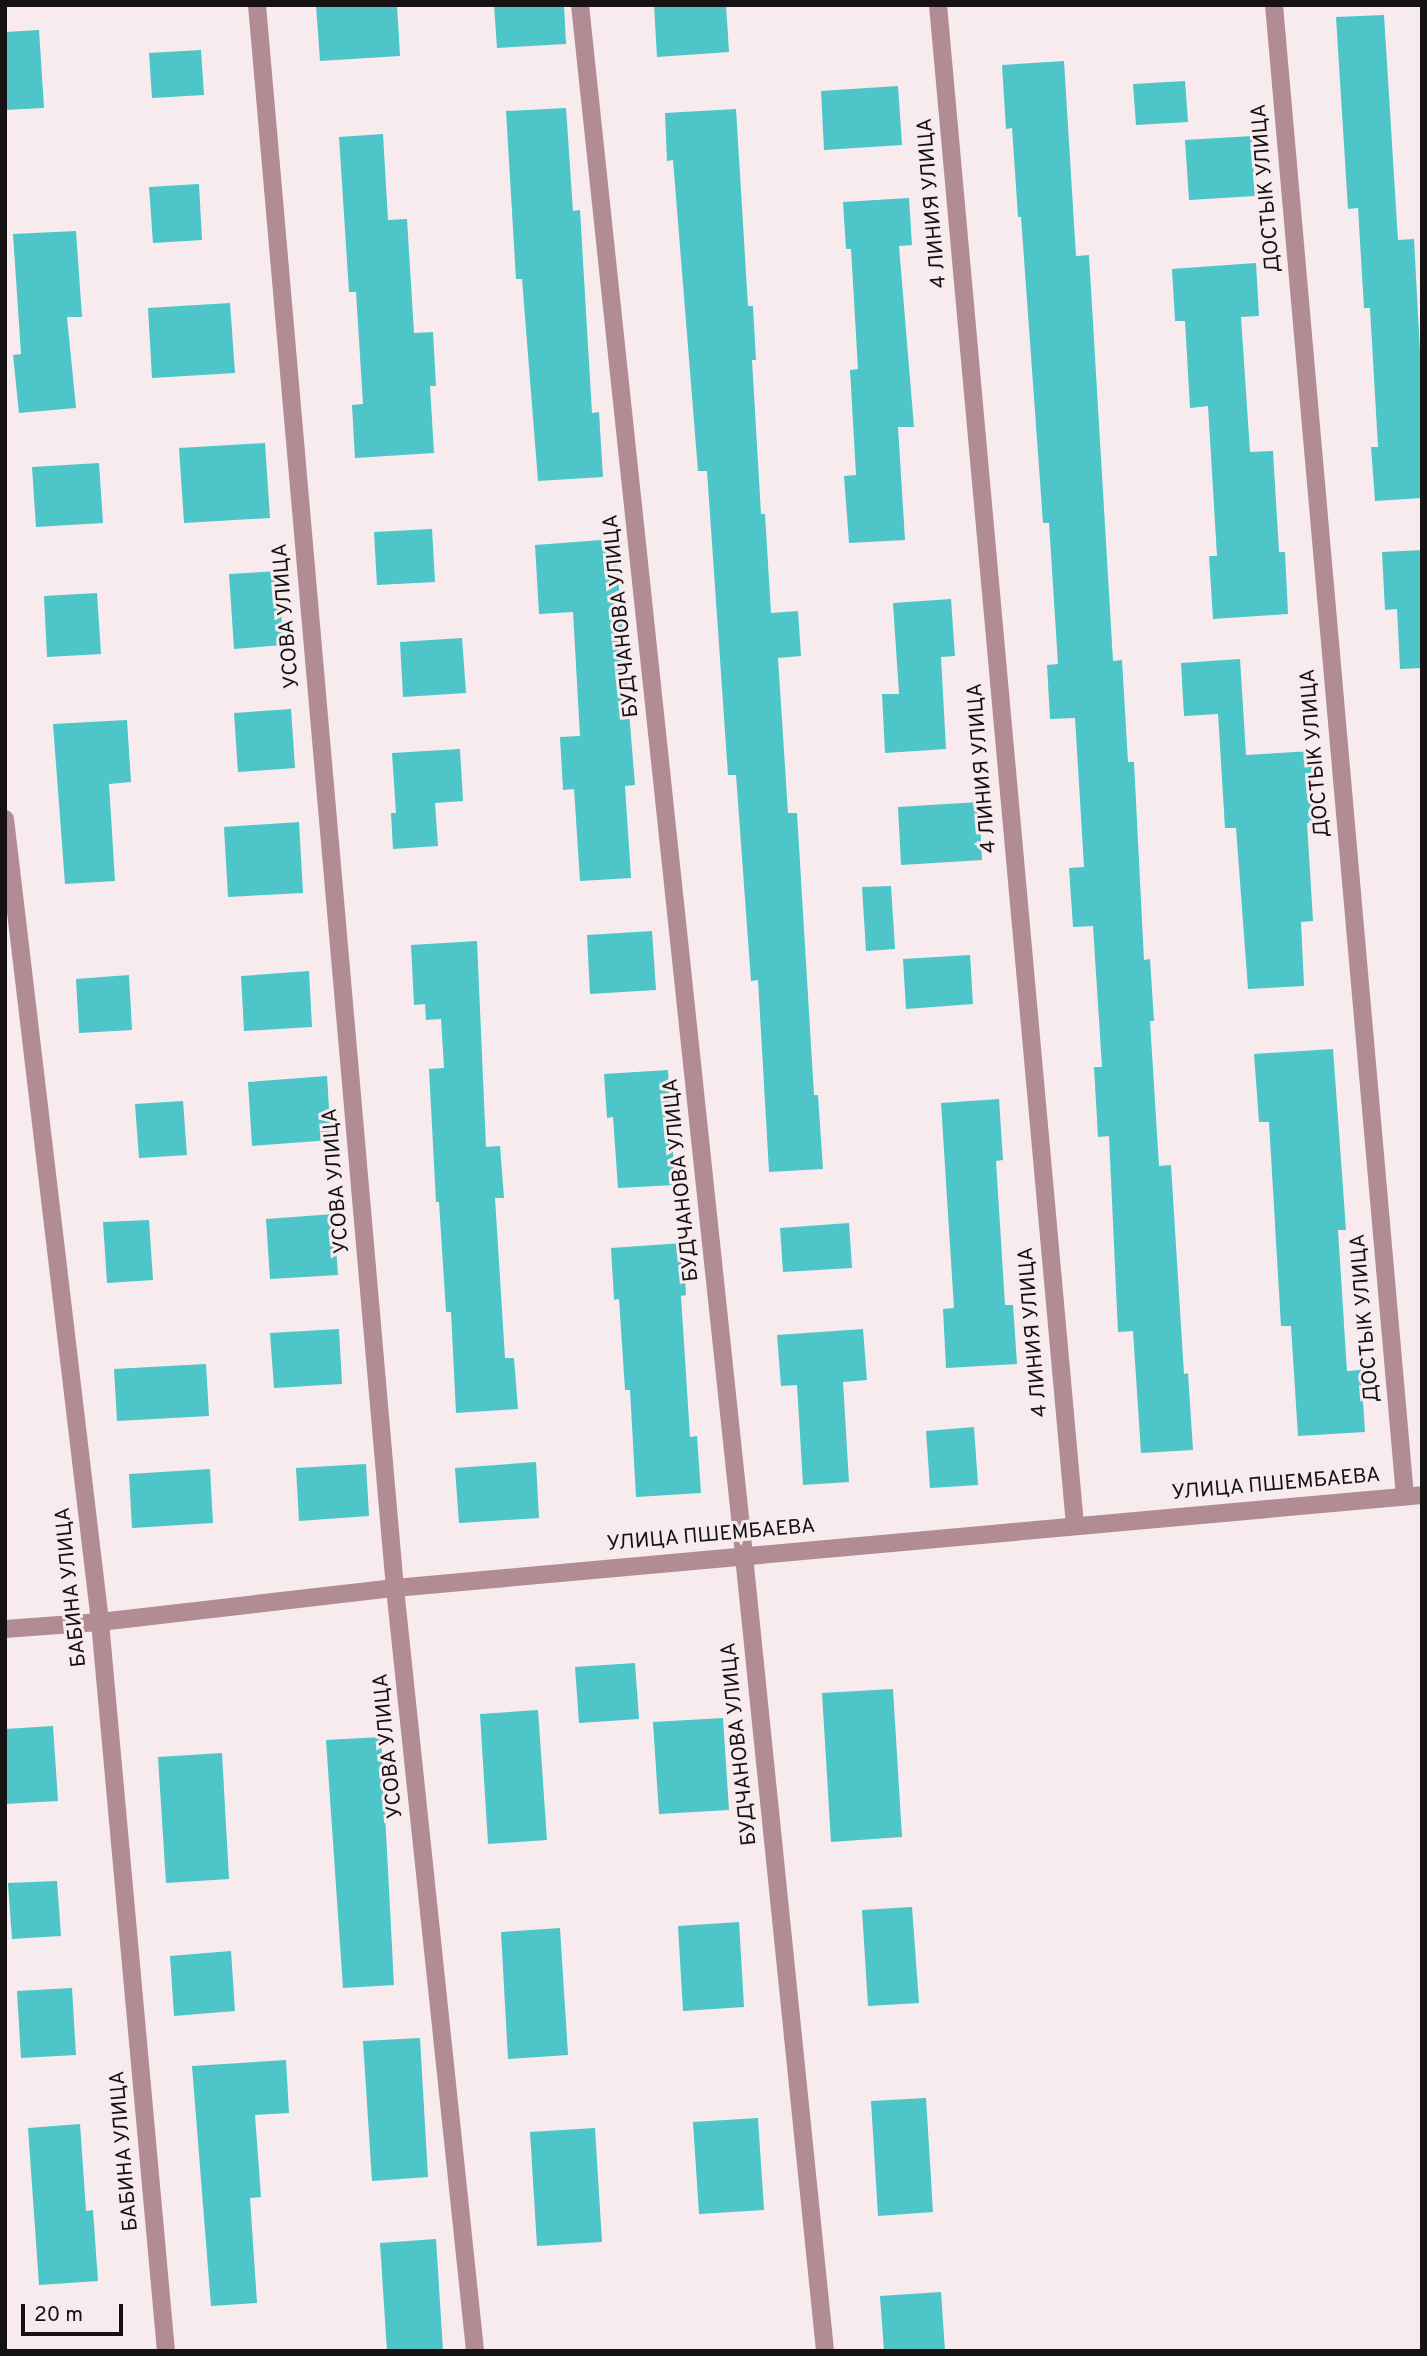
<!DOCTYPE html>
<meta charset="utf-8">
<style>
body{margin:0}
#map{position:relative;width:1427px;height:2356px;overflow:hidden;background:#f7ebee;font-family:Overpass,sans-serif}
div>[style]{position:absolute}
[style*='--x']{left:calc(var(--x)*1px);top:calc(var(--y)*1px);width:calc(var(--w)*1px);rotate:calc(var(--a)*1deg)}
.building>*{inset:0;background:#4dc5c9}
.service>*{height:18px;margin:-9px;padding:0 9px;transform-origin:9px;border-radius:9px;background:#b28c95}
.minor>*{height:18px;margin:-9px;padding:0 9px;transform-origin:9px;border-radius:9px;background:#b28c95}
span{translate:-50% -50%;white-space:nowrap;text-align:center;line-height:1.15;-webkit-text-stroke:6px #f7ebee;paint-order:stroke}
.street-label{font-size:21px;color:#161213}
.frame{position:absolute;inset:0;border:7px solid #161213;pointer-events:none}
.scale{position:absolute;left:21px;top:2304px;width:102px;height:32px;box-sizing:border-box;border:4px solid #161213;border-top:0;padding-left:9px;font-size:21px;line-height:24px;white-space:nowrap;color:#161213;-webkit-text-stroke:5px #f7ebee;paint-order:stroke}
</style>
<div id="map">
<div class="building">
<i style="clip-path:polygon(316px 5px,397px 5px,400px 56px,320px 61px)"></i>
<i style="clip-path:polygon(494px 5px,564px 5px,566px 44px,497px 48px)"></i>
<i style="clip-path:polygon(654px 5px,726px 5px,729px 52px,657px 57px)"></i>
<i style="clip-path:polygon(1384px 15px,1398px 240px,1414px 239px,1422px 389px,1422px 498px,1375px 501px,1371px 447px,1378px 447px,1370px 308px,1364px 308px,1358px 208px,1348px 209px,1336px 17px)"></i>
<i style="clip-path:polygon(39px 30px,44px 108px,5px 110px,5px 32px)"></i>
<i style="clip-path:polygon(201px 50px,204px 95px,152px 98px,149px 53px)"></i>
<i style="clip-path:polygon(1064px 61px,1076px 256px,1089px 255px,1113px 661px,1122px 660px,1128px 762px,1134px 762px,1144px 960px,1150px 959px,1154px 1021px,1150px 1021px,1159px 1166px,1171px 1165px,1184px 1374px,1188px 1373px,1193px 1450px,1141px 1453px,1133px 1331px,1118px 1332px,1109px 1136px,1098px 1137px,1094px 1067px,1102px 1067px,1093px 926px,1073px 927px,1069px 868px,1084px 867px,1075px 718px,1050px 719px,1047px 665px,1058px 664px,1049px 523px,1043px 523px,1021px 217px,1018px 217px,1012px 128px,1006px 129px,1002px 65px)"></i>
<i style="clip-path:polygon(1185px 81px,1188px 122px,1136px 125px,1133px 84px)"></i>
<i style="clip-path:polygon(898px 86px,902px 145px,824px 150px,821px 91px)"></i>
<i style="clip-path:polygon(566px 108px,573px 211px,580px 210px,592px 413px,599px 412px,603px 477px,538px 481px,522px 279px,516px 279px,506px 111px)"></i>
<i style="clip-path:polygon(736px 109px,748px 306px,753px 306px,756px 360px,752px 360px,761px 514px,765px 514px,771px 613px,798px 611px,801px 656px,778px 658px,788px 813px,797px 813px,814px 1095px,818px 1095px,823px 1169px,769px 1172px,758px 980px,751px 981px,736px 775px,728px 775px,707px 471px,698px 471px,673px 160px,667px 161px,665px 113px)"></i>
<i style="clip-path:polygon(383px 134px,388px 220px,407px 219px,414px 333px,433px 332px,436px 386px,430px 386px,434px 453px,355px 458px,352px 405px,363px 404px,356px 292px,349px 292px,339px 137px)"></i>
<i style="clip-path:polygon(1252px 136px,1255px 196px,1189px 200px,1185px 140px)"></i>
<i style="clip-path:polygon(199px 184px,202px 240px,153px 243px,149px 187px)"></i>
<i style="clip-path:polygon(909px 198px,912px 245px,899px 246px,914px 427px,898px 427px,905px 540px,849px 543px,844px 476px,856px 475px,850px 370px,858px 369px,851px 249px,846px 249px,843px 202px)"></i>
<i style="clip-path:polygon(76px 231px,82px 317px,67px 317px,76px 408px,19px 413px,13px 355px,21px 354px,13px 234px)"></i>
<i style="clip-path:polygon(1256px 263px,1259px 316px,1241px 317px,1250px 452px,1273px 451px,1279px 552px,1285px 552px,1288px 614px,1213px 619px,1209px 556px,1217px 556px,1208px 406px,1190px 408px,1185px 321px,1175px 321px,1172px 269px)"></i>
<i style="clip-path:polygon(230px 303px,235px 373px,152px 378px,148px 308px)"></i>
<i style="clip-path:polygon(265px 443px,270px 518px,184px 523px,179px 448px)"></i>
<i style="clip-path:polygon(99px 463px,103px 523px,36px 527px,32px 467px)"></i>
<i style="clip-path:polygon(432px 529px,435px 582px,377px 585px,374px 532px)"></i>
<i style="clip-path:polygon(615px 539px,635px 785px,625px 786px,631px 878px,580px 881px,574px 789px,563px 790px,560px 737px,580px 736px,573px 612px,539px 614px,535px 545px)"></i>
<i style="clip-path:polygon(1422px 550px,1422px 668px,1400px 669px,1397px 609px,1385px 610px,1382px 552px)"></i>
<i style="clip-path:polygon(279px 571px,283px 645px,234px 649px,229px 574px)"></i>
<i style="clip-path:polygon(97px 593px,101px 654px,47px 657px,44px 596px)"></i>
<i style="clip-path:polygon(951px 599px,955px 656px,941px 657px,946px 749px,885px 753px,882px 694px,899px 694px,893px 603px)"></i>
<i style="clip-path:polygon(462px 638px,466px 693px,403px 697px,400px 642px)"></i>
<i style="clip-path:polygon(1240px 659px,1246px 755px,1312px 751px,1316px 823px,1307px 823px,1313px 921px,1301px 922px,1304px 986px,1248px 989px,1236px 828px,1225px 828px,1218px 714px,1184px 716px,1181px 663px)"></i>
<i style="clip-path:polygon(291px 709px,295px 768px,238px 772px,234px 713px)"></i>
<i style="clip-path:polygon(127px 720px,131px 782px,109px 784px,115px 881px,65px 884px,53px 724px)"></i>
<i style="clip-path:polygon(460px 749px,463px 801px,435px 803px,438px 846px,393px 849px,391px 813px,396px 813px,392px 753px)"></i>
<i style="clip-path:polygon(979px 802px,982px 860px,901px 865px,898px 807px)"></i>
<i style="clip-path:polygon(299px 822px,303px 893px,228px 897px,224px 827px)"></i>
<i style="clip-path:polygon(891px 886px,895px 949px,866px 951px,862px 887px)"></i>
<i style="clip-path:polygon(652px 931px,656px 990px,590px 994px,587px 935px)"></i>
<i style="clip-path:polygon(477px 941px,486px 1147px,500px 1146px,504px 1198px,495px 1198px,505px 1358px,514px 1358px,518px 1409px,456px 1413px,451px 1312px,446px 1312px,439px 1202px,436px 1202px,429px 1069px,444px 1068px,441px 1019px,426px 1020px,425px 1004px,414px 1005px,411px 945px)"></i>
<i style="clip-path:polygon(970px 955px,973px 1004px,906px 1009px,903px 959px)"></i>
<i style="clip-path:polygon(309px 971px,312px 1027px,244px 1031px,241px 976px)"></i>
<i style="clip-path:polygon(129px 975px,132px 1030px,79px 1033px,76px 979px)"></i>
<i style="clip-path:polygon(1333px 1049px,1346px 1230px,1338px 1230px,1347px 1371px,1361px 1370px,1365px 1432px,1298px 1436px,1291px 1326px,1281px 1326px,1269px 1122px,1259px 1122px,1254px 1054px)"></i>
<i style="clip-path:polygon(668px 1070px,675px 1185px,618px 1188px,613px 1117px,607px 1118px,604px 1074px)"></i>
<i style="clip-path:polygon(327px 1076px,331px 1140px,252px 1146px,248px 1082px)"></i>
<i style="clip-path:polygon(999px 1099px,1003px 1160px,996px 1161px,1005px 1305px,1013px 1305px,1017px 1364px,946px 1368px,943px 1309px,954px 1308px,941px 1103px)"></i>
<i style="clip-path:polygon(183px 1101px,187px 1155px,139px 1158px,135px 1104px)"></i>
<i style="clip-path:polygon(334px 1214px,338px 1275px,270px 1279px,266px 1219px)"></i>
<i style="clip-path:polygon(149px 1220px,153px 1280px,107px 1283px,103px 1222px)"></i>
<i style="clip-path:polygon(849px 1223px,852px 1268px,783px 1272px,780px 1228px)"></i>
<i style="clip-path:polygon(683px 1243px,686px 1295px,681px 1296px,690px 1437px,697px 1436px,701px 1493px,636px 1497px,630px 1390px,625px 1390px,619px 1299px,614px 1300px,611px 1248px)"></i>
<i style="clip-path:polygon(339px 1329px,342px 1384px,274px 1388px,270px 1333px)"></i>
<i style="clip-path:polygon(863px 1329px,867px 1380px,843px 1382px,849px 1482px,803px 1485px,797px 1385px,781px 1386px,777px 1335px)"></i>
<i style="clip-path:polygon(206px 1364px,209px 1416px,117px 1421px,114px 1369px)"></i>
<i style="clip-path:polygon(974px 1427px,978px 1485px,930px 1488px,926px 1431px)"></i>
<i style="clip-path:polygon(536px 1462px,539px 1518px,459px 1523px,455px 1468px)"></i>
<i style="clip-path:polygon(366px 1464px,369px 1516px,299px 1521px,296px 1468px)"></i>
<i style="clip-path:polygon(210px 1469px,213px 1523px,132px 1528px,129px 1474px)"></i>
<i style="clip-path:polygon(635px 1663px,639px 1719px,579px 1723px,575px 1667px)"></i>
<i style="clip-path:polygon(893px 1689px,902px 1837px,831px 1842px,822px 1693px)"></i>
<i style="clip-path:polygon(538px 1710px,547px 1840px,488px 1844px,480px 1714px)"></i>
<i style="clip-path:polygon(723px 1718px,729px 1810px,659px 1814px,653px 1722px)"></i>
<i style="clip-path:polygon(53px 1726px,58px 1801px,5px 1804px,5px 1729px)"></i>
<i style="clip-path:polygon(381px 1737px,394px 1985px,343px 1988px,326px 1740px)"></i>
<i style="clip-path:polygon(222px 1753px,229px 1879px,166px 1883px,158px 1757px)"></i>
<i style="clip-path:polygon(57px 1881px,61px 1936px,12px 1939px,8px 1883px)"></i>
<i style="clip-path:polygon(912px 1907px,919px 2003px,868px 2006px,862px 1910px)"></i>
<i style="clip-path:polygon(739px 1922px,744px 2007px,683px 2011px,678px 1926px)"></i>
<i style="clip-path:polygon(560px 1928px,568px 2055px,508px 2059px,501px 1932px)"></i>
<i style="clip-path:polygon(231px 1951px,235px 2011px,174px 2016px,170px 1956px)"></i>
<i style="clip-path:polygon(72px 1988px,76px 2055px,21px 2058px,17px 1991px)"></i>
<i style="clip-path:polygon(420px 2038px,428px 2177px,372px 2181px,363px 2041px)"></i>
<i style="clip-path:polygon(286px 2060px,289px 2113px,255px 2115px,261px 2197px,250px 2198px,257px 2303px,211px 2306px,192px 2066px)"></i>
<i style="clip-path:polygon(926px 2098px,933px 2212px,878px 2216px,871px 2101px)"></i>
<i style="clip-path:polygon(758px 2118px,764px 2210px,699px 2214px,693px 2122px)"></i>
<i style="clip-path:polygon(80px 2124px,86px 2211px,93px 2210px,98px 2281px,39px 2285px,28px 2128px)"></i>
<i style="clip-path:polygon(595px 2128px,602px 2242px,537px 2246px,530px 2132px)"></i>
<i style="clip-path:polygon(436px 2239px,443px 2351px,387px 2351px,380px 2243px)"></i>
<i style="clip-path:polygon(941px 2292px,945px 2351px,884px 2351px,880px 2296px)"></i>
</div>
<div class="service">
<i style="--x:938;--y:5;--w:1527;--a:84.85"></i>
<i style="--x:1274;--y:5;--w:1497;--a:84.98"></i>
</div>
<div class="minor">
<i style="--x:257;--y:5;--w:1589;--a:85.02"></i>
<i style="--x:395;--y:1588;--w:767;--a:84.01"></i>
<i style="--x:580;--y:5;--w:1560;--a:83.96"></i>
<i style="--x:744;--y:1556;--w:799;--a:84.18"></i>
<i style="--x:5;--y:819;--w:809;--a:83.25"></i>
<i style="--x:100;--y:1622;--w:732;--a:84.83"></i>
<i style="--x:5;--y:1629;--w:95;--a:-4.2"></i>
<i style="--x:100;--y:1622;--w:297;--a:-6.6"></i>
<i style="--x:395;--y:1588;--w:1031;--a:-5.17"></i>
</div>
<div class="street-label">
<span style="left:1267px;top:188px;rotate:-95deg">ДОСТЫК УЛИЦА</span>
<span style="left:933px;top:203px;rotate:-95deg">4 ЛИНИЯ УЛИЦА</span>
<span style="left:287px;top:616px;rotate:-95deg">УСОВА УЛИЦА</span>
<span style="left:622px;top:616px;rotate:-96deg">БУДЧАНОВА УЛИЦА</span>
<span style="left:1316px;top:753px;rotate:-95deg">ДОСТЫК УЛИЦА</span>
<span style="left:983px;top:768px;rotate:-95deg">4 ЛИНИЯ УЛИЦА</span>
<span style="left:682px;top:1180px;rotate:-96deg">БУДЧАНОВА УЛИЦА</span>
<span style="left:337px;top:1181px;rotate:-95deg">УСОВА УЛИЦА</span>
<span style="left:1366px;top:1318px;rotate:-95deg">ДОСТЫК УЛИЦА</span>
<span style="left:1034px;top:1332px;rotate:-95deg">4 ЛИНИЯ УЛИЦА</span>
<span style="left:1276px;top:1485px;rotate:-5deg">УЛИЦА ПШЕМБАЕВА</span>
<span style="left:711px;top:1536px;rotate:-5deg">УЛИЦА ПШЕМБАЕВА</span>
<span style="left:72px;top:1587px;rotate:-96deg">БАБИНА УЛИЦА</span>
<span style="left:740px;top:1744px;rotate:-96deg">БУДЧАНОВА УЛИЦА</span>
<span style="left:389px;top:1746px;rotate:-96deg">УСОВА УЛИЦА</span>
<span style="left:125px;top:2151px;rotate:-95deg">БАБИНА УЛИЦА</span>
</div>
<div class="frame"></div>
<div class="scale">20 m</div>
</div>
